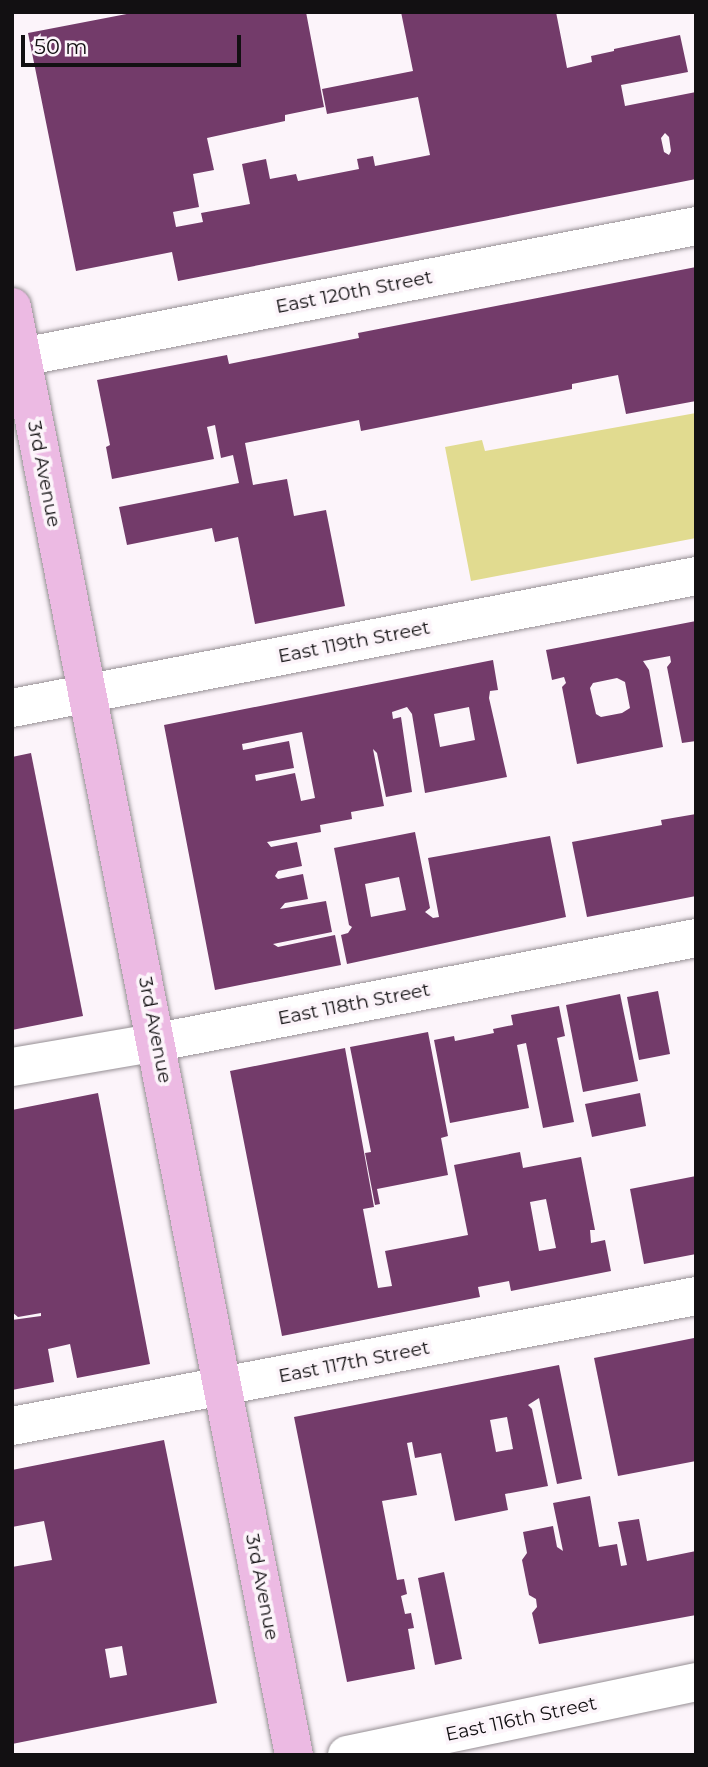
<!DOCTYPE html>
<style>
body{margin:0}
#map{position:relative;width:708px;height:1767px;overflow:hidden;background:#fcf4fa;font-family:Montserrat,sans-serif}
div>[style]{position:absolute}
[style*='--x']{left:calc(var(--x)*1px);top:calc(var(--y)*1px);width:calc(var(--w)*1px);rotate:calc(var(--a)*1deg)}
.green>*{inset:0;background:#e1db90}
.building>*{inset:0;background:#733b6a}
.roads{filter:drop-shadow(0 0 2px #968f94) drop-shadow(0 0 2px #968f94)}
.minor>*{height:38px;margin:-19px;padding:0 19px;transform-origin:19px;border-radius:19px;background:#fff}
.major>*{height:38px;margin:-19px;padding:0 19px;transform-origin:19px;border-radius:19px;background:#ecbae3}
span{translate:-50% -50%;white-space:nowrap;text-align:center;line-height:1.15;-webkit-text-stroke:7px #fcf4fa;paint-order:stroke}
.street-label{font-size:19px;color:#121012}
.frame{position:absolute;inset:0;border:14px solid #121012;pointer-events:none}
.scale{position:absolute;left:21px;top:35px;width:220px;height:32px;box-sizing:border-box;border:4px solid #121012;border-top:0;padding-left:9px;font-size:21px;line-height:24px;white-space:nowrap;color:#121012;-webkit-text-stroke:5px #fcf4fa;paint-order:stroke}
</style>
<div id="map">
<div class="green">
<i style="clip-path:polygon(696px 413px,696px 538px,471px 581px,445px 447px,482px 440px,485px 451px)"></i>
</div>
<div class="building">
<i style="clip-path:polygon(evenodd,137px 12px,306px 12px,324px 107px,285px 115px,285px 121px,207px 138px,214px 170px,193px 174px,199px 207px,173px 212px,176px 227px,203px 222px,201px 213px,250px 204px,242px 164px,266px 159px,270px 179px,296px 174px,298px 181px,359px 169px,357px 159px,373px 156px,375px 166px,430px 155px,418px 97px,327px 114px,322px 89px,413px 71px,401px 12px,556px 12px,567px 68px,592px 62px,591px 56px,614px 51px,614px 49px,680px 35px,688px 72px,621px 85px,625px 106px,696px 92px,696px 179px,178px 281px,172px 252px,76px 271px,28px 33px,137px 12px,665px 133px,669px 137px,671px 151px,669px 155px,664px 152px,661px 138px,665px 133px)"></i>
<i style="clip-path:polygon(696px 267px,696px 401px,626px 414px,618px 375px,572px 384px,572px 389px,361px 431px,359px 420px,245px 443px,253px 485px,287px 479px,294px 516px,326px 510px,345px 606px,255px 624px,238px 537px,215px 542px,212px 528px,127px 545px,119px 507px,239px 483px,233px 455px,221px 458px,215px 425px,207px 427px,214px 459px,112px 479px,106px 447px,110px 445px,97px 380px,227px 355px,229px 364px,359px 338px,358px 333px)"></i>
<i style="clip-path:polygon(evenodd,696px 621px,696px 741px,682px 743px,667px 667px,671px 662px,670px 656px,643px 661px,649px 670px,663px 747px,577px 764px,562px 687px,566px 683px,564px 677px,552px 680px,546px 650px,696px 621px,617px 678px,625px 682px,630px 708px,622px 713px,601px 717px,596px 714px,590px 688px,593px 683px,617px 678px)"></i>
<i style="clip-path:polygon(evenodd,493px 660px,498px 690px,490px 691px,489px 698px,507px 777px,425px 793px,412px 714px,407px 707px,392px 712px,393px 719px,401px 717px,412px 792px,386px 797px,377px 753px,373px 749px,384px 806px,351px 812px,352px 819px,320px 825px,321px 832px,267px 842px,271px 847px,297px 842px,302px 866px,278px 871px,275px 876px,278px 879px,303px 874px,308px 899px,285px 903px,280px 909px,326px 901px,332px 932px,273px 944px,278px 947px,335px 935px,341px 965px,215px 990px,164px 725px,493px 660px,469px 707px,475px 740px,440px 747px,434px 714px,469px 707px,493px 660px,302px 732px,315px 798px,301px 801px,295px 773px,256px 781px,255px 775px,294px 768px,289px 741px,243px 750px,242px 744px,302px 732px)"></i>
<i style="clip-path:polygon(31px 753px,83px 1016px,12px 1030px,12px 757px)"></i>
<i style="clip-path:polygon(696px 814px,696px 896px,587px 917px,572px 842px,662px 825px,661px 820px)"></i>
<i style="clip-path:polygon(evenodd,415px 832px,430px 908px,425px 912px,433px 918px,439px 917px,428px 858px,550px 836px,566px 917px,347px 964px,341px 935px,348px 933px,352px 927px,349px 925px,334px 848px,415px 832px,399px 877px,406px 910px,371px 917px,365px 884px,399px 877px)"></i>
<i style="clip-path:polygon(658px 991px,670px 1054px,639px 1060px,627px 997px)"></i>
<i style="clip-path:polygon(620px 994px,638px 1081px,583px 1092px,566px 1005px)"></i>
<i style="clip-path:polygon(559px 1006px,565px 1036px,557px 1038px,574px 1122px,543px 1128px,526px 1043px,517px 1045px,529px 1108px,450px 1123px,434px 1040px,454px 1036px,455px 1041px,494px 1033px,493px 1029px,513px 1025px,511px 1015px)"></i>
<i style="clip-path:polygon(428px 1032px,448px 1136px,441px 1138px,448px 1175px,377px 1189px,380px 1204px,375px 1205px,365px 1153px,371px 1152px,350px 1047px)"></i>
<i style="clip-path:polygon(evenodd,345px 1048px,374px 1207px,363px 1209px,378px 1288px,392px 1286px,385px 1251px,468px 1235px,454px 1165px,520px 1152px,523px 1168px,581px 1157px,595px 1230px,590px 1230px,591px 1243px,605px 1240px,611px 1271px,511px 1291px,509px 1281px,478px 1287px,480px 1297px,282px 1336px,230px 1071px,345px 1048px,546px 1199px,556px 1248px,539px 1251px,530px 1202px,546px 1199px)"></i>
<i style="clip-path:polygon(98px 1093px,150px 1364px,77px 1378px,70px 1344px,48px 1349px,54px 1382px,12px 1390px,12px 1320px,41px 1316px,41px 1313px,18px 1317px,12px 1312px,12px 1110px)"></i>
<i style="clip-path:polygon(640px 1093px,646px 1126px,592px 1137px,585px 1104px)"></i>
<i style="clip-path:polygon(696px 1176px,696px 1254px,644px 1264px,630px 1189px)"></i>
<i style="clip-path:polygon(694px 1338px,696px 1461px,618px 1476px,594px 1358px)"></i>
<i style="clip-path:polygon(evenodd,559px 1365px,582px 1479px,557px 1484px,539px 1398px,528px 1405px,532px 1409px,548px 1486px,505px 1494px,508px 1510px,455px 1521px,441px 1453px,415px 1458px,412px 1442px,407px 1443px,417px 1495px,382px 1501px,397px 1580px,404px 1579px,407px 1594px,401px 1596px,405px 1614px,411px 1613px,414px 1628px,408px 1629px,415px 1669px,347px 1682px,294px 1417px,559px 1365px,507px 1417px,513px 1449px,496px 1452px,490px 1420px,507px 1417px)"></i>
<i style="clip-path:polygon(evenodd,164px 1440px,217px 1703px,12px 1744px,12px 1567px,52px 1560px,44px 1521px,12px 1527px,12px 1470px,164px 1440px,122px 1646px,127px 1675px,110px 1678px,105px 1649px,122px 1646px)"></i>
<i style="clip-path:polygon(590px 1496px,599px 1547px,617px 1544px,621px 1566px,627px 1565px,618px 1522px,639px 1519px,647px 1561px,696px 1551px,696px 1615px,539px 1644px,532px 1613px,537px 1607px,536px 1599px,529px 1595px,522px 1560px,527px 1553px,523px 1532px,553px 1526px,557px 1547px,563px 1551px,553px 1503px)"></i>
<i style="clip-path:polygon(444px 1572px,462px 1659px,435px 1665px,418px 1578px)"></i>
</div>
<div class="roads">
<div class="minor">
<i style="--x:12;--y:359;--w:697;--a:-11"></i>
<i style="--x:12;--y:708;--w:697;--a:-10.92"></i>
<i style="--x:12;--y:1067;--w:148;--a:-9.7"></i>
<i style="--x:158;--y:1042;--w:548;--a:-10.94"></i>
<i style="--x:12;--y:1426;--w:696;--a:-10.76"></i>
<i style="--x:347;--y:1755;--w:357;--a:-11.8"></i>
</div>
<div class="major">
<i style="--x:12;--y:307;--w:1475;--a:78.98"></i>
</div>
</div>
<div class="street-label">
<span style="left:354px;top:292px;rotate:-11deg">East 120th Street</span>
<span style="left:44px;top:474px;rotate:79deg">3rd Avenue</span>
<span style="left:354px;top:642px;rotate:-11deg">East 119th Street</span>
<span style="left:354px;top:1004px;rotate:-11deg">East 118th Street</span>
<span style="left:155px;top:1030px;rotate:79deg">3rd Avenue</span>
<span style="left:354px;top:1362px;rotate:-11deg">East 117th Street</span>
<span style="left:262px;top:1587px;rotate:79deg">3rd Avenue</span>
<span style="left:521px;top:1719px;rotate:-12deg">East 116th Street</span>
</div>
<div class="frame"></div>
<div class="scale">50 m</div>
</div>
